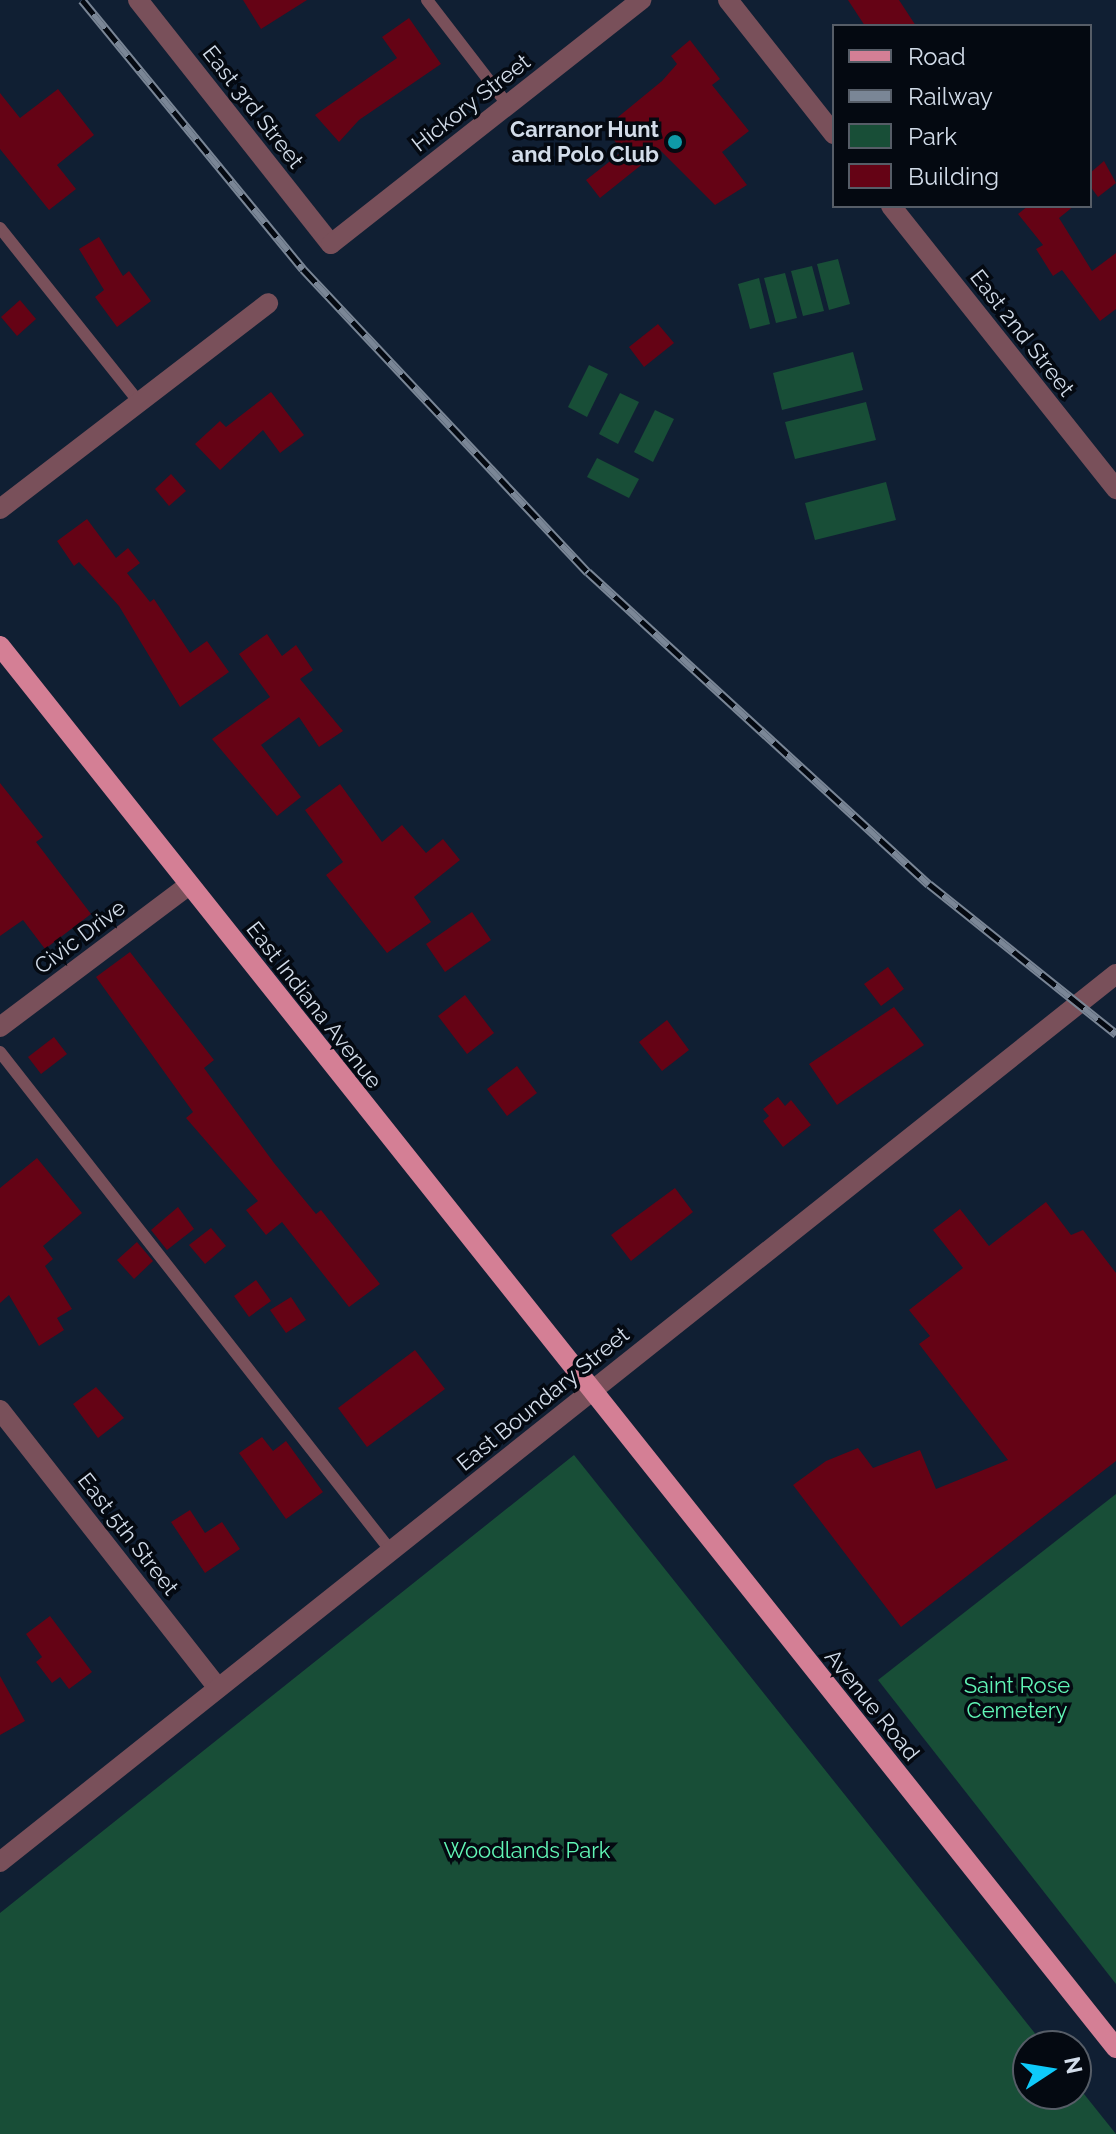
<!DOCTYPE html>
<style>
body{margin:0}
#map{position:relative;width:1116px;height:2134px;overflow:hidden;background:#101f33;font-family:Raleway,sans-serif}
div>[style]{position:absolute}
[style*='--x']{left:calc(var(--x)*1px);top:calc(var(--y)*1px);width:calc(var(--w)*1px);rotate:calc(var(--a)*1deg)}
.green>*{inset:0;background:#184e37}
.building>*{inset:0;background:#650315}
.service>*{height:12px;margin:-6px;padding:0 6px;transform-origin:6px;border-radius:6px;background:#79505a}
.minor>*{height:20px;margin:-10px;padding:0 10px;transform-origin:10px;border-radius:10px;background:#79505a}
.tertiary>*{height:20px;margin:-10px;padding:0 10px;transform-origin:10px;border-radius:10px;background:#79505a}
.primary>*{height:20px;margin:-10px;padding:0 10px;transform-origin:10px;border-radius:10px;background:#d47f95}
.rail>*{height:9px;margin-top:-4.5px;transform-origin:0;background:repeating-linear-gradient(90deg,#040911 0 18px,#7a8696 0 36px);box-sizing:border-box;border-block:2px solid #7a8696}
.dots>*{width:22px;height:22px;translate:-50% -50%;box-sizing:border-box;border:4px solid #040911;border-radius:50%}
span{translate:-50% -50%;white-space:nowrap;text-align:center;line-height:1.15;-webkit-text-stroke:7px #040911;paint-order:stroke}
.street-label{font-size:22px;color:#d2dce9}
.poi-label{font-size:22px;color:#d2dce9;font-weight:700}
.right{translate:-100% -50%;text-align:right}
.park-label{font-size:22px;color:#61f6b6}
.legend{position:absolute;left:832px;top:24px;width:260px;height:184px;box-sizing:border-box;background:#040911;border:2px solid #565d67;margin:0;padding:10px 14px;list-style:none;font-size:24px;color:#d2dce9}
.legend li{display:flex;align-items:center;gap:16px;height:40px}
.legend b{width:40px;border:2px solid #565d67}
.north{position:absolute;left:1012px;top:2030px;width:80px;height:80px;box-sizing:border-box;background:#040911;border:2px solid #565d67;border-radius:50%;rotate:78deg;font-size:22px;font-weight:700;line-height:32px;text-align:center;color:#d2dce9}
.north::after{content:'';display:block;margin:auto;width:28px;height:36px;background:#0ecafa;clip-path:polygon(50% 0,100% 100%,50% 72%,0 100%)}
</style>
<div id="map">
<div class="green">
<i style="clip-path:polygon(838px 259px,850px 304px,829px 310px,817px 264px)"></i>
<i style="clip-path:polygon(812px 266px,824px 311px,803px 316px,791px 271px)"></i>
<i style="clip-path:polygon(785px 273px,797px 318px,776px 323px,764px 278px)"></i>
<i style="clip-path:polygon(759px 278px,770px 324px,750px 329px,738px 284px)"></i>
<i style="clip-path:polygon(853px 352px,863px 390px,782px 410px,773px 373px)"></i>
<i style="clip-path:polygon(589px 365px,608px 374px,587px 417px,568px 407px)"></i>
<i style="clip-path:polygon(620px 393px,639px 402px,618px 444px,599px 434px)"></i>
<i style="clip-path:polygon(866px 402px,876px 440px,795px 459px,785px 422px)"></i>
<i style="clip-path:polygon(655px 410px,674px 419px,653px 462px,634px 452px)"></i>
<i style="clip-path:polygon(597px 458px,639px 479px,629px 498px,587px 477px)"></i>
<i style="clip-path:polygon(886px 482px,896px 520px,815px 540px,805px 503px)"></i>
<i style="clip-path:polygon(574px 1455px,1045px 2046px,1028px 2046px,1028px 2094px,1076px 2094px,1076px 2084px,1116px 2134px,0 2134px,0 1913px)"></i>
<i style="clip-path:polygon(1116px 1494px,1116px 1984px,878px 1680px)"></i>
</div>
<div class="building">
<i style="clip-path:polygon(243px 0,307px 0,261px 29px)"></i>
<i style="clip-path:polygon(848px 0,899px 0,916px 26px,865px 26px)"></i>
<i style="clip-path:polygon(409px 18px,441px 64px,359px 120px,339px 142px,315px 115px,397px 58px,382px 37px)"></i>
<i style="clip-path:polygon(690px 40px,720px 79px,712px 85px,749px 131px,722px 152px,747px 185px,715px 205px,660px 150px,600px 198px,586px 180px,623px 151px,609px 134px,617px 128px,612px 122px,662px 81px,677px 64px,671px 56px)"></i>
<i style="clip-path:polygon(58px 89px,94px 135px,57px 165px,76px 189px,49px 210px,0 149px,0 93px,20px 118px)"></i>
<i style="clip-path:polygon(1104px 161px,1116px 183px,1098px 197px,1090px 186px,1090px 173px)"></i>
<i style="clip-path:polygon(1028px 206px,1074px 206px,1059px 218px,1092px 271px,1116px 253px,1116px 309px,1100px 321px,1062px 270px,1053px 276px,1036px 249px,1043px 245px,1018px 214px)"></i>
<i style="clip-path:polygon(99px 237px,123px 276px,129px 271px,151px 301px,117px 327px,95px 297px,104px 290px,79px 249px)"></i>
<i style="clip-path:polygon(20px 300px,36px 319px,17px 336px,1px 317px)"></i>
<i style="clip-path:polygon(658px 324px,674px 343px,644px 367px,629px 347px)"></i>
<i style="clip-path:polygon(271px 392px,304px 435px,280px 453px,263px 430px,220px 470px,195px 444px,220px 421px,226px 427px)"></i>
<i style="clip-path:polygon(171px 474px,186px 491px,169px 506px,155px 489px)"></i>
<i style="clip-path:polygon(87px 519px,116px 558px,128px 548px,140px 563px,127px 573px,150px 602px,154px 599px,190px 653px,207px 641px,229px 672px,180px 707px,119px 606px,79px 562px,74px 566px,57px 541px)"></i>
<i style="clip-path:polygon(267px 634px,282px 656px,296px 645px,313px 670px,300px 679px,343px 731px,319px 747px,299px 717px,261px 745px,301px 797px,277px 816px,212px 739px,270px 697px,239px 654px)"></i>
<i style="clip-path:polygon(0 783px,43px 837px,36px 842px,91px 914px,45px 949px,23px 920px,0 936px)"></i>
<i style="clip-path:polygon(340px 784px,382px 842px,402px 825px,426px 853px,443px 839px,460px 860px,414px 897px,431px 922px,387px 953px,326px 875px,343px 862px,305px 810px)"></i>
<i style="clip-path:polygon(472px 912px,491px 940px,445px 972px,426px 944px)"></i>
<i style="clip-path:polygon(130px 952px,214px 1060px,204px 1068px,274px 1163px,316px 1214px,321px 1210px,380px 1284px,349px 1307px,282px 1222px,266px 1235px,246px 1210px,258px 1201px,186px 1118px,193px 1112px,96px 977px)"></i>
<i style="clip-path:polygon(888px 967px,904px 989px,881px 1006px,864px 984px)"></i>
<i style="clip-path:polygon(465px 995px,494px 1033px,467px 1054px,438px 1016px)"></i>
<i style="clip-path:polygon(894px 1007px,924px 1045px,837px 1105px,809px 1064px)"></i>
<i style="clip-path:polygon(667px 1020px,689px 1050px,662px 1071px,639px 1042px)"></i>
<i style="clip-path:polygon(54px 1037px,67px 1054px,41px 1074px,28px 1057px)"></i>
<i style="clip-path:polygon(517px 1066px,537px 1093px,507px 1116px,487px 1089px)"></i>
<i style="clip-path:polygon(778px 1097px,785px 1106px,791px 1100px,811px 1125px,783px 1147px,763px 1121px,769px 1116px,763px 1109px)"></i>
<i style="clip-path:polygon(37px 1158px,82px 1213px,43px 1246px,53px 1259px,45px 1266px,72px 1309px,57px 1318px,64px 1330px,39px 1346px,9px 1295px,0 1303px,0 1188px)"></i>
<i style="clip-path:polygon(675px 1188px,693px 1212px,631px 1261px,611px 1235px)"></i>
<i style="clip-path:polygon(1046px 1202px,1071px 1235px,1083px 1230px,1116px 1273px,1116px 1461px,901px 1627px,793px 1485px,826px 1461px,858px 1448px,873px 1468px,920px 1450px,936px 1489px,1008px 1460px,919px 1344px,930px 1336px,909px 1310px,963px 1268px,933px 1230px,960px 1209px,989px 1246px)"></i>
<i style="clip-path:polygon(178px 1207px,194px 1229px,167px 1250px,151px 1230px)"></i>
<i style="clip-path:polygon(211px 1228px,226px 1246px,205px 1264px,189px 1245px)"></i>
<i style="clip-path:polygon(137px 1242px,153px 1261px,134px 1279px,117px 1260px)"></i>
<i style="clip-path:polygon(256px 1280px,271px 1301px,249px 1317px,234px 1296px)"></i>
<i style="clip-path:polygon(291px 1297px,306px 1320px,286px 1333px,270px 1310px)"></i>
<i style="clip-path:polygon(415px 1350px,445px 1389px,367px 1447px,338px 1408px)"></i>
<i style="clip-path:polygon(96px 1387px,124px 1418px,98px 1438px,73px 1404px)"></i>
<i style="clip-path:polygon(262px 1437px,273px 1451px,286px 1441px,323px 1492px,286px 1519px,239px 1453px)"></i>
<i style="clip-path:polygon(190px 1510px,205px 1533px,222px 1522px,240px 1549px,205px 1573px,171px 1522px)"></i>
<i style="clip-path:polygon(50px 1616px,92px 1672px,69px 1689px,60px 1677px,52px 1683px,36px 1662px,42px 1657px,26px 1634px)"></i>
<i style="clip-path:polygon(0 1676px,25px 1721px,0 1735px)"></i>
</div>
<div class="service">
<i style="--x:427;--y:0;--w:131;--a:52.4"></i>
<i style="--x:0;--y:228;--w:223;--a:51.4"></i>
<i style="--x:0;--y:1052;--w:634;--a:51.92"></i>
</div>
<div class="minor">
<i style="--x:138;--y:0;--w:311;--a:51.7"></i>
<i style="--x:331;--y:244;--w:395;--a:-38.2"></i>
<i style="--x:728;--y:0;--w:171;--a:51.7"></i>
<i style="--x:891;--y:206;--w:362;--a:51.5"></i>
<i style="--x:0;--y:509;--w:338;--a:-37.5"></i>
<i style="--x:0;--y:1027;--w:236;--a:-36.9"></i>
<i style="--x:0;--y:1410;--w:353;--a:51.9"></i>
</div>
<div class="tertiary">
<i style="--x:0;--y:1862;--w:1426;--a:-38.51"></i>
</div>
<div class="primary">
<i style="--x:0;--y:646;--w:1792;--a:51.48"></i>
</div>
<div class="rail">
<i style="--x:82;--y:0;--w:348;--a:50.6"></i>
<i style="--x:303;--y:269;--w:416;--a:46.8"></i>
<i style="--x:588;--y:572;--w:462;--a:42.5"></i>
<i style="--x:929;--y:884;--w:240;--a:38.7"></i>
</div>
<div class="dots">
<i style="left:675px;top:142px;background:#0f9aa8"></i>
</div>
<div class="street-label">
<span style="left:471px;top:103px;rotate:-38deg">Hickory Street</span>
<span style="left:253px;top:107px;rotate:52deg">East 3rd Street</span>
<span style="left:1022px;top:333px;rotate:52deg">East 2nd Street</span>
<span style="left:80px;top:937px;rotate:-37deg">Civic Drive</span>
<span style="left:314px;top:1005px;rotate:52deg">East Indiana Avenue</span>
<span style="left:543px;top:1399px;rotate:-39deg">East Boundary Street</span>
<span style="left:128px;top:1534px;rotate:52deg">East 5th Street</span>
<span style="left:872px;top:1705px;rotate:51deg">Avenue Road</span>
</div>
<div class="poi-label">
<span class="right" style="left:659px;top:142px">Carranor Hunt<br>and Polo Club</span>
</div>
<div class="park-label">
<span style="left:1017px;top:1698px">Saint Rose<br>Cemetery</span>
<span style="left:527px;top:1851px">Woodlands Park</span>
</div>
<ul class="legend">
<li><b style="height:10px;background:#d47f95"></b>Road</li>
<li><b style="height:10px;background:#7a8696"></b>Railway</li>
<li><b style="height:22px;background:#184e37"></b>Park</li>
<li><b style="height:22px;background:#650315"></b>Building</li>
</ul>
<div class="north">N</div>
</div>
